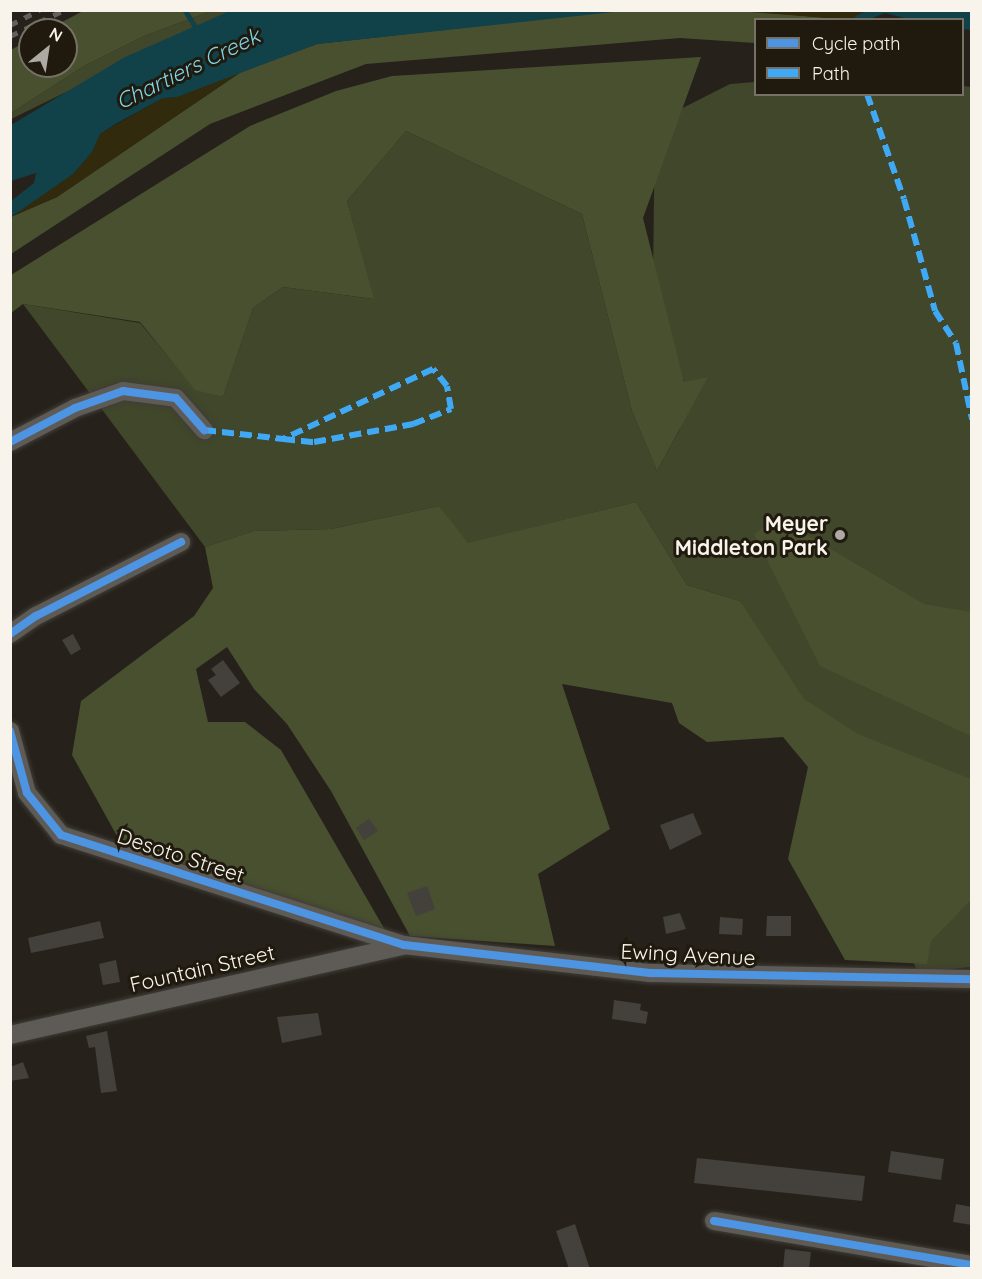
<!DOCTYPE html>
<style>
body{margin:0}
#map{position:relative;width:982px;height:1279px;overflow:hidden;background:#26221b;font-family:Quicksand,sans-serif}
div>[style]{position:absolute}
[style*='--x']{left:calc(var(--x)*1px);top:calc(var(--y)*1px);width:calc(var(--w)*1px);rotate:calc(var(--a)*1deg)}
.green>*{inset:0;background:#40472a}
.forest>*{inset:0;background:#48502f}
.sand>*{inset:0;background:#312a0c}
.water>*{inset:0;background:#11424a}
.stream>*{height:4.5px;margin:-2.25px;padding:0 2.25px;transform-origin:2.25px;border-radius:2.25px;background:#11424a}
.building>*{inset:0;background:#44403b}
.roads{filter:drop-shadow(0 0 2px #403d38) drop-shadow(0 0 2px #403d38)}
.minor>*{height:18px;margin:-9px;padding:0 9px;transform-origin:9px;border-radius:9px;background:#5e5b56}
.rail>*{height:4.5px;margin-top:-2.25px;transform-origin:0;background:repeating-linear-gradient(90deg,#62605b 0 8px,transparent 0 16px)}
.quiet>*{height:6px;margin-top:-3px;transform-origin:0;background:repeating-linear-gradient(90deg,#3fa9f5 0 12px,transparent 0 18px)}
.cycleway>*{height:8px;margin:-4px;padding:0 4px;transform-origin:4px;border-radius:4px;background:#4d94e3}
.dots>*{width:16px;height:16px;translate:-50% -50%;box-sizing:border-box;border:3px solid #201a0e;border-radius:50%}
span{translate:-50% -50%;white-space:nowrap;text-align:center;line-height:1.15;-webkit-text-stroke:6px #201a0e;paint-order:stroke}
.poi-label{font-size:21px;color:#f8f4ec;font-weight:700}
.right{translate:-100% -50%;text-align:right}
.street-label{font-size:21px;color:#f8f4ec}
.water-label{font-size:22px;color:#7fd4e7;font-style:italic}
.frame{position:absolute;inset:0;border:12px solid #f8f4ec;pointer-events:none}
.legend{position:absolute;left:754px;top:18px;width:210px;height:78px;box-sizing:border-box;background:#201a0e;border:2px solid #767167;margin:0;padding:8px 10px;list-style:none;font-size:18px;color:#f8f4ec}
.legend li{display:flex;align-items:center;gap:12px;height:30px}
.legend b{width:30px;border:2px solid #767167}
.north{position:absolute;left:18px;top:18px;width:60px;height:60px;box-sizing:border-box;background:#201a0e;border:2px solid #767167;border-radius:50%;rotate:30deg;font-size:16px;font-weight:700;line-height:24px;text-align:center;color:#f8f4ec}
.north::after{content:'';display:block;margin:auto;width:21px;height:27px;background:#aeaaa3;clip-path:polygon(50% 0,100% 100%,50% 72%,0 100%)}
</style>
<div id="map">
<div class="green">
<i style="clip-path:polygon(211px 11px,232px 11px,11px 119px,11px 113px,84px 66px,144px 36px)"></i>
<i style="clip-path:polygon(755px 82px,756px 94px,962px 94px,963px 86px,971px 87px,971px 967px,918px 972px,740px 601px,687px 585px,636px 502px,467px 544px,439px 506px,331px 529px,254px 531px,205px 547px,23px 304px,140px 323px,195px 389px,223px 397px,253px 308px,283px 287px,373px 299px,347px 201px,406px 131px,582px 214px,632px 411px,657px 471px,680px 429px,684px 382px,653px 273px,655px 122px,730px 84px)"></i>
</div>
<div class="forest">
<i style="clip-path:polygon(623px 10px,736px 10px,838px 19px,756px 20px,755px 43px,680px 38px,366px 64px,210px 124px,11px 254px,11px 217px,57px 197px,241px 72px,317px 44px)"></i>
<i style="clip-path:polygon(83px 11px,83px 10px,211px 11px,144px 36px,84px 66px,11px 113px,11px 50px,30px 39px,30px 66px,66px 66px,66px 30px,47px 30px)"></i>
<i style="clip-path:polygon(701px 57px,643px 218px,684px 382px,708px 377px,657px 471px,632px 411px,582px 214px,406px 131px,347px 201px,374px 299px,283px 287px,253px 308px,223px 397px,195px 390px,140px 322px,23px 304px,11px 313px,11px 275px,250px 126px,336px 91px,392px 76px)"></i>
<i style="clip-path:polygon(636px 502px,687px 585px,740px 601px,804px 699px,858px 734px,971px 779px,971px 900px,931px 941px,927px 964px,845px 960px,788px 859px,808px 767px,783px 737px,707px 742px,679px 723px,672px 703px,562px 684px,610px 829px,538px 874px,555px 946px,410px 936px,331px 791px,287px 724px,254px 689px,227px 647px,196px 669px,208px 722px,245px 722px,281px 750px,385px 930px,122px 845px,72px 755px,81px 701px,194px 616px,213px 588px,205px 547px,254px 531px,331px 529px,439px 506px,468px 543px)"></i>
<i style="clip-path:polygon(778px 518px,924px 604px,971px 612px,971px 736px,820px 666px,754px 534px)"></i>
</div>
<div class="sand">
<i style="clip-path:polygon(736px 11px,878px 11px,867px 11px,858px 20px)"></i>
<i style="clip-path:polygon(241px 72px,57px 197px,12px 216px,73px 174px,92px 152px,100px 134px,163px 98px,177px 97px)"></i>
</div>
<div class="water">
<i style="clip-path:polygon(232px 10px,623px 10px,623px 11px,317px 44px,177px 97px,163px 98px,117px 123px,100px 134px,92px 152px,73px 174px,11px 217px,11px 201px,34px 183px,36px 173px,11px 181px,11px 125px,125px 57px)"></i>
<i style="clip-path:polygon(867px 11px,971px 11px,971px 30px,963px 29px,962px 20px,908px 19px,885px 13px,870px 19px,856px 19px,855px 16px)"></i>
</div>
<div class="stream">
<i style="--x:185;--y:10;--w:25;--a:58"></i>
</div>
<div class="building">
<i style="clip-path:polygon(73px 634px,81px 649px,71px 655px,62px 640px)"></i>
<i style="clip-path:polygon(223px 660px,240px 683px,221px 697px,208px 680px,216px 675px,211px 669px)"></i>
<i style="clip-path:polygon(693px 813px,702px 834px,670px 850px,660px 825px)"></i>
<i style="clip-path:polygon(369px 819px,378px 831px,364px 840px,356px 828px)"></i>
<i style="clip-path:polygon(427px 886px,435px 909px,416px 916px,407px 893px)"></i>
<i style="clip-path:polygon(680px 913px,686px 929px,666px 934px,663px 917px)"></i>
<i style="clip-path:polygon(767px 916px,791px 916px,791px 936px,766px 936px)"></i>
<i style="clip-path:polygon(720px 917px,743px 919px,742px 935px,719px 934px)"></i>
<i style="clip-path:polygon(100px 921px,104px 938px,31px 953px,28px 938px)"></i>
<i style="clip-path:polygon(116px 960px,120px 982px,103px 985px,99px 964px)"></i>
<i style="clip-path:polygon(614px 1000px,641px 1004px,640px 1010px,648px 1012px,646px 1024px,612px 1019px)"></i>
<i style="clip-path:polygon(318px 1013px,322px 1035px,282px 1043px,277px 1017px)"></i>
<i style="clip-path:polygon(107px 1031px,117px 1091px,101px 1093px,95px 1047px,89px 1048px,86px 1036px)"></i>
<i style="clip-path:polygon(23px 1062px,29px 1078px,10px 1081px,10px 1067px)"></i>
<i style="clip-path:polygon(891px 1151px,944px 1159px,941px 1180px,888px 1172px)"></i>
<i style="clip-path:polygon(697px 1158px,865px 1176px,862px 1201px,694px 1183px)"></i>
<i style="clip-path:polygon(956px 1204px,972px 1207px,972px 1225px,953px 1222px)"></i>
<i style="clip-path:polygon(575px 1224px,590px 1269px,569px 1269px,556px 1231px)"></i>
<i style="clip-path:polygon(785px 1249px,811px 1252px,809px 1269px,783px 1269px)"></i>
</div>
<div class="roads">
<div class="minor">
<i style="--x:10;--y:442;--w:73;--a:-27.6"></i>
<i style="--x:75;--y:408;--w:51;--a:-19.5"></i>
<i style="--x:123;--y:391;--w:53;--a:7.5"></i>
<i style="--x:176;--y:398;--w:43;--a:48.8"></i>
<i style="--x:10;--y:634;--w:32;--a:-35"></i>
<i style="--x:36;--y:616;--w:163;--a:-27"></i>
<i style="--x:10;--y:731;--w:64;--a:74.7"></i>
<i style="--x:27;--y:793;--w:54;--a:51"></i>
<i style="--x:61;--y:835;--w:360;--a:17.8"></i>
<i style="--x:404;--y:945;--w:248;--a:6.5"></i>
<i style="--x:650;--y:973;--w:322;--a:1.1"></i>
<i style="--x:10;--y:1035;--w:402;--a:-12.8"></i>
<i style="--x:714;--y:1221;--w:262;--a:9.7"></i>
</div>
</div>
<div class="rail">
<i style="--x:10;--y:25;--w:33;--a:-27"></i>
<i style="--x:10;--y:36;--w:60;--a:-25.7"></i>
</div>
<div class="quiet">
<i style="--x:867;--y:94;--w:111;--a:70.6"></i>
<i style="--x:904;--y:199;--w:116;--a:74.5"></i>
<i style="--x:935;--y:311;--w:38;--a:57"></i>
<i style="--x:956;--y:343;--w:78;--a:78.1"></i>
<i style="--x:204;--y:430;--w:80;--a:6.5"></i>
<i style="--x:283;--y:439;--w:31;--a:6"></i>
<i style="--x:314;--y:442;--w:101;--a:-10.3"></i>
<i style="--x:413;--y:424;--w:41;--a:-21.5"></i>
<i style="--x:451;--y:409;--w:23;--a:-100"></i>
<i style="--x:447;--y:386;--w:22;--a:-129"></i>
<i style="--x:433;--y:369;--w:166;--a:155"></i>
</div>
<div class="cycleway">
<i style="--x:10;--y:442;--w:73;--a:-27.6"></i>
<i style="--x:75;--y:408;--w:51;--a:-19.5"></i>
<i style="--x:123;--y:391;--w:53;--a:7.5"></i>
<i style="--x:176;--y:398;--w:43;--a:48.8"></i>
<i style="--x:10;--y:634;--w:32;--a:-35"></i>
<i style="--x:36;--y:616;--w:163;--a:-27"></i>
<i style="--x:10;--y:731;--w:64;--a:74.7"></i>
<i style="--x:27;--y:793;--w:54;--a:51"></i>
<i style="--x:61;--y:835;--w:360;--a:17.8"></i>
<i style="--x:404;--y:945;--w:248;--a:6.5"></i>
<i style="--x:650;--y:973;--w:322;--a:1.1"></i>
<i style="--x:714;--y:1221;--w:262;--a:9.7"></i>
</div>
<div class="dots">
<i style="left:840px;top:535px;background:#aeaaa3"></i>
</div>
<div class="poi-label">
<span class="right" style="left:828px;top:535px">Meyer<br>Middleton Park</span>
</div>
<div class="street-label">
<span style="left:181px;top:855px;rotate:18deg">Desoto Street</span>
<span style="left:688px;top:954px;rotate:3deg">Ewing Avenue</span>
<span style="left:202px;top:968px;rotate:-13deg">Fountain Street</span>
</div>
<div class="water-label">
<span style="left:188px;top:69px;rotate:-26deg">Chartiers Creek</span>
</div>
<div class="frame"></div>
<ul class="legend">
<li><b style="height:8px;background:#4d94e3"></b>Cycle path</li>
<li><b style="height:8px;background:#3fa9f5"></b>Path</li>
</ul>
<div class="north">N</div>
</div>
